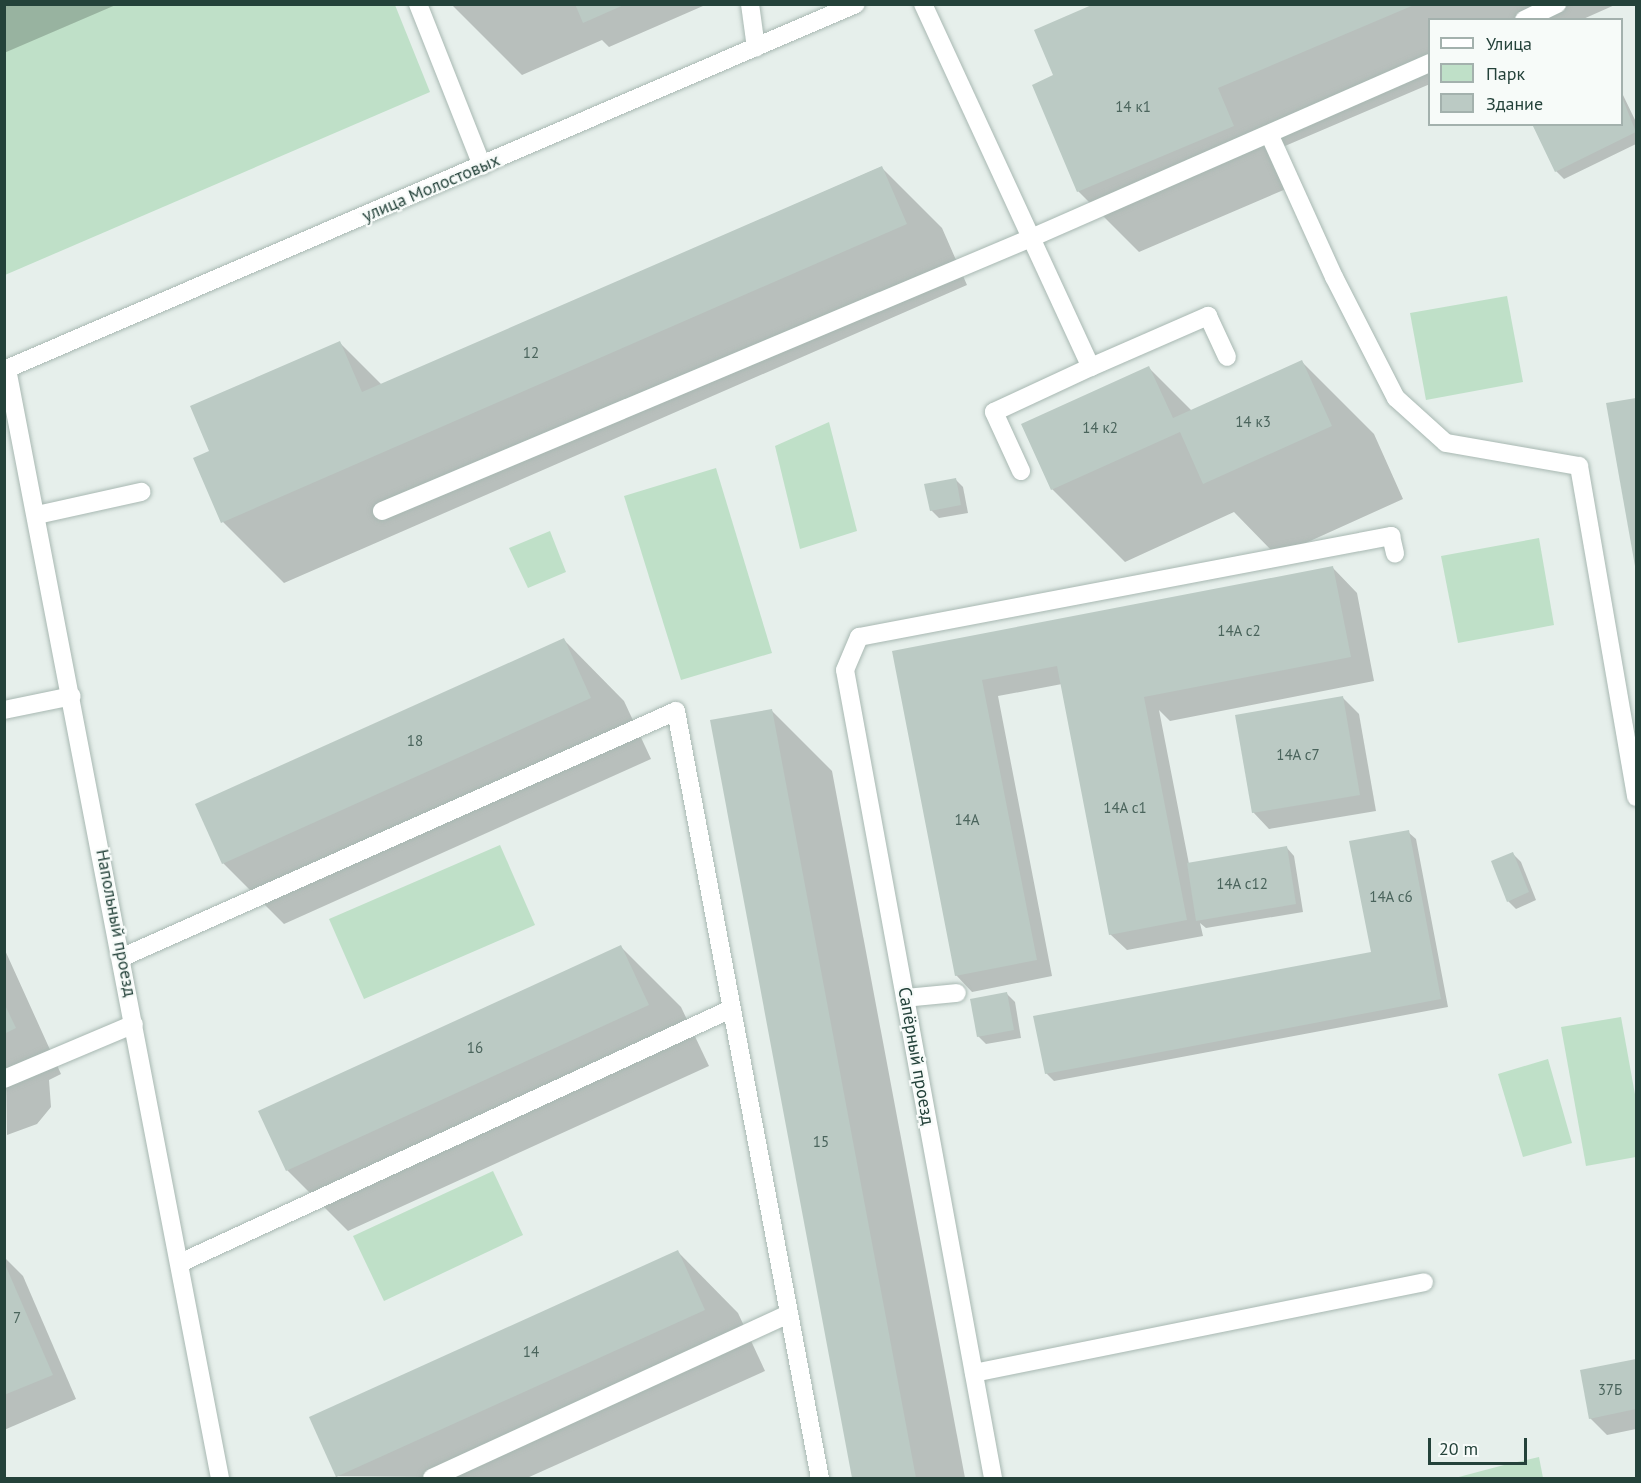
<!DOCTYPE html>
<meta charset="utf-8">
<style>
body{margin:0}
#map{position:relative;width:1641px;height:1483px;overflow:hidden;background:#e6efeb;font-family:"PT Sans",sans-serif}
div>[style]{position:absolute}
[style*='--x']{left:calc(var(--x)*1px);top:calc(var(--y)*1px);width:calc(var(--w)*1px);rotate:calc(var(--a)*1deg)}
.green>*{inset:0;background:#bfe0c8}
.shadow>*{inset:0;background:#0003}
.building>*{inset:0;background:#bbcac4}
.roads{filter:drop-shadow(0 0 2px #a8b8b2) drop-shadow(0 0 2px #a8b8b2)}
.minor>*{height:18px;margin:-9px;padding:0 9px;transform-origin:9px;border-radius:9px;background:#fff}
span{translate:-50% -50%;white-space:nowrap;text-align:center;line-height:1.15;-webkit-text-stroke:4.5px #f7fbf9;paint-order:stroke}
.number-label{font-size:15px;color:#4a645c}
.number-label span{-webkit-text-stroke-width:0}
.street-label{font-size:18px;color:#24423a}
.frame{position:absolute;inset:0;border:6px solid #24423a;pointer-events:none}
.legend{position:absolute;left:1428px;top:18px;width:195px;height:108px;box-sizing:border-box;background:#f7fbf9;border:2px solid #a3b1ad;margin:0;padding:8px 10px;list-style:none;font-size:18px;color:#24423a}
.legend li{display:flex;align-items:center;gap:12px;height:30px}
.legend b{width:30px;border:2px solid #a3b1ad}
.scale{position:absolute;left:1428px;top:1438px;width:99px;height:27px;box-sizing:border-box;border:3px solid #24423a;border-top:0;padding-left:8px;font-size:18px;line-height:21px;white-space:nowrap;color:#24423a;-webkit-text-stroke:4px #f7fbf9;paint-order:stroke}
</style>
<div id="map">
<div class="green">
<i style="clip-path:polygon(5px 4px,395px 5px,430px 92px,5px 275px)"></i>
<i style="clip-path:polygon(1507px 296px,1523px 382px,1426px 400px,1410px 313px)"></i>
<i style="clip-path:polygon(829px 422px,857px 531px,800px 549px,775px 446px)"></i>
<i style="clip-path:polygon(716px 468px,772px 653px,681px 680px,624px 496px)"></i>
<i style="clip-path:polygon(550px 531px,566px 572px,528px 588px,509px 548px)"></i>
<i style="clip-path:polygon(1539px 538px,1554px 625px,1458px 643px,1441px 556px)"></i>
<i style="clip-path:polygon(500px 845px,535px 925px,364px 999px,329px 919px)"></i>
<i style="clip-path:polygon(1621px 1017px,1636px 1100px,1636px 1157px,1586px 1166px,1561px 1027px)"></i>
<i style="clip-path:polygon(1548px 1059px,1572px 1143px,1523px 1157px,1498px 1074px)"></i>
<i style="clip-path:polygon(493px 1171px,523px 1235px,384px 1301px,353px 1236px)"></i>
<i style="clip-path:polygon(1539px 1457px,1543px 1478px,1455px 1478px,1504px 1465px)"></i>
</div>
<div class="shadow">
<i style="clip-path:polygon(4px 4px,118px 4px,4px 53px)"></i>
<i style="clip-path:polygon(451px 4px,702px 4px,703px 6px,609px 47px,602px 40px,522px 75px)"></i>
<i style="clip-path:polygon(1097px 4px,1617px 4px,1581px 20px,1430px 20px,1430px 84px,1278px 149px,1293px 186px,1139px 252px,1078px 191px,1055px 76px)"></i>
<i style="clip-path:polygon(1622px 93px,1636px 122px,1636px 144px,1564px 179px,1556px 171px,1622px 124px)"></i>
<i style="clip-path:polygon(881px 167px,942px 228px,967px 285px,284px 583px,223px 522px,211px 452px,340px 343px,382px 385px)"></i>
<i style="clip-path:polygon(1302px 362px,1374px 434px,1403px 499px,1277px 556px,1234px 512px,1125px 562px,1052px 489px,1149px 368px,1192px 411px)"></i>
<i style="clip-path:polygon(1636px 399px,1636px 564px,1608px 404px)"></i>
<i style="clip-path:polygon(955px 479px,963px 487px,968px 513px,939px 518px,931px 510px)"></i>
<i style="clip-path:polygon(1333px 568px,1357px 593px,1374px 681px,1170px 721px,1159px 710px,1189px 864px,1287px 848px,1294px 856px,1303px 912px,1206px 928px,1200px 923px,1203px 936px,1127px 950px,1110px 934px,1062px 684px,998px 696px,1052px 976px,972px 992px,956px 975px,894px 652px)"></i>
<i style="clip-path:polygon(564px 640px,624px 701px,651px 759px,284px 924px,223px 863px)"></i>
<i style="clip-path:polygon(1343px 698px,1359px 714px,1376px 811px,1269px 829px,1253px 812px)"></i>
<i style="clip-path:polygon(771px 710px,832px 771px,965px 1478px,854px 1478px,712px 721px)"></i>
<i style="clip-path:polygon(1408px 832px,1416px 839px,1448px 1007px,1054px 1081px,1046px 1073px,1373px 954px)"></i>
<i style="clip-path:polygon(1513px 854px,1521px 862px,1536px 900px,1516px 909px,1508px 901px)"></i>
<i style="clip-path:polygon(621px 947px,681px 1007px,709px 1066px,348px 1231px,287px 1170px)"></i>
<i style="clip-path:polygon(4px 948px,61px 1074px,49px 1080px,51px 1107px,37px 1124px,7px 1135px)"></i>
<i style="clip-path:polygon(1007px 994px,1015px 1002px,1021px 1038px,986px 1044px,978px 1036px)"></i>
<i style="clip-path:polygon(678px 1252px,738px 1313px,765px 1371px,527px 1478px,337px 1476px)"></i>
<i style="clip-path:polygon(4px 1257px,23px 1276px,76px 1399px,4px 1430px)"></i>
<i style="clip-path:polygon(1636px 1360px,1636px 1429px,1607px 1435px,1590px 1418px,1581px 1371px)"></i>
</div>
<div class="building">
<i style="clip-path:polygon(575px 4px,626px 4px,583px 23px)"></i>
<i style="clip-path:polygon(1094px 4px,1240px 5px,1414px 5px,1218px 88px,1234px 126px,1077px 192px,1032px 85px,1053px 75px,1034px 30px)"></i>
<i style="clip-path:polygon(1622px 97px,1636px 132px,1555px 172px,1532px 124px,1622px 124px)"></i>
<i style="clip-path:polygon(882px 166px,907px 224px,221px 523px,193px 458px,209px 451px,190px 406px,340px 341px,362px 392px)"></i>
<i style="clip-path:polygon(1302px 360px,1332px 426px,1203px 484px,1180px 432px,1051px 490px,1021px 424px,1149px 366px,1173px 418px)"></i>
<i style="clip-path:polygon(1636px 398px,1636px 566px,1635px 566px,1606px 403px)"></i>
<i style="clip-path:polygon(956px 478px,961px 505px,930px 511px,924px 484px)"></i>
<i style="clip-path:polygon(1333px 566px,1351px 657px,1144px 697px,1187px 920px,1109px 935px,1057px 666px,982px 680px,1037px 960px,955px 976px,892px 651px)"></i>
<i style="clip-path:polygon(564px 638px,591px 698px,222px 864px,195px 804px)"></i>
<i style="clip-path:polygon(1343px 696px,1360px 795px,1252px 813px,1235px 715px)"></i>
<i style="clip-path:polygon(772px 709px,916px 1478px,852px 1478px,818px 1297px,710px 720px)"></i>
<i style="clip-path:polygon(1409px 830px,1441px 999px,1045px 1074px,1033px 1016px,1371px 952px,1349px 841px)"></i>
<i style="clip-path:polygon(1287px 846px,1296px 904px,1196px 921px,1187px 863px)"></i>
<i style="clip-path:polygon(1513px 852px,1529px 892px,1507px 902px,1491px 861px)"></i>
<i style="clip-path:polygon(621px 945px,649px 1005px,286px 1171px,258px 1111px)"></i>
<i style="clip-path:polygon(1007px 992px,1014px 1030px,977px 1037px,970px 999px)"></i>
<i style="clip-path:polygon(4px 1003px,16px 1028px,4px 1034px)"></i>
<i style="clip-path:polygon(678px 1250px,705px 1310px,336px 1477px,309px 1417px)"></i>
<i style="clip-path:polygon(4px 1262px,53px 1375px,4px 1395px)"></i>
<i style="clip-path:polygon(1636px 1359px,1636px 1409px,1589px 1419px,1580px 1370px)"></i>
</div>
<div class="roads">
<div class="minor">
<i style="--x:418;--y:4;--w:174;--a:68.4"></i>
<i style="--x:750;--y:4;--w:44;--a:82.2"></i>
<i style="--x:923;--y:4;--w:400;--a:65.2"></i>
<i style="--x:1091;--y:367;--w:128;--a:-23.6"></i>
<i style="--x:1208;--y:316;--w:45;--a:65.1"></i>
<i style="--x:1524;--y:20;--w:37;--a:-26"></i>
<i style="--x:1270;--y:136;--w:155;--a:65.6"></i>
<i style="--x:1334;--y:277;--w:136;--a:62.9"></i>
<i style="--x:1396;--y:398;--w:67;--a:42"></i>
<i style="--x:1446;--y:443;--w:135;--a:9.8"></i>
<i style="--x:1579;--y:466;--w:336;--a:80.2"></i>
<i style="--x:7;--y:369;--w:1129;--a:79.13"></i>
<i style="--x:4;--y:370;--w:927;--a:-23.25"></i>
<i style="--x:1021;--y:471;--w:65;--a:-114.6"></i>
<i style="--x:994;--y:412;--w:107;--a:-24.9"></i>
<i style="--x:382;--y:511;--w:704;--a:-22.81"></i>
<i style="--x:1031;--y:238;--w:436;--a:-23.7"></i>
<i style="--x:37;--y:515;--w:107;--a:-12.5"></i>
<i style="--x:4;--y:710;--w:69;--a:-11.6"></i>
<i style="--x:123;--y:957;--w:605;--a:-23.98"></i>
<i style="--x:676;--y:711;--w:780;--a:79.37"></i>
<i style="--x:905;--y:998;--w:52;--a:-5.5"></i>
<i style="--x:4;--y:1079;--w:141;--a:-22.9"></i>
<i style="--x:180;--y:1263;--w:607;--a:-24.75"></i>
<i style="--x:974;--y:1373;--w:459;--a:-11.4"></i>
<i style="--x:432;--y:1478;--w:393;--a:-24.7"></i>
<i style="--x:993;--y:1478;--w:821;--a:-100.38"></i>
<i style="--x:845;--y:670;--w:36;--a:-67"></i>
<i style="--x:859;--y:637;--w:542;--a:-10.75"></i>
<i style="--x:1391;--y:536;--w:18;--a:77"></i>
</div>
</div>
<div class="number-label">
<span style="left:1133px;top:107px">14 к1</span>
<span style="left:531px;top:353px">12</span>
<span style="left:1253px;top:422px">14 к3</span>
<span style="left:1100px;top:428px">14 к2</span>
<span style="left:1239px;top:631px">14А с2</span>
<span style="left:415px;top:741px">18</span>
<span style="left:1298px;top:755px">14А с7</span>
<span style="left:1125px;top:808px">14А с1</span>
<span style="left:967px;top:820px">14А</span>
<span style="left:1242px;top:884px">14А с12</span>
<span style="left:1391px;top:897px">14А с6</span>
<span style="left:475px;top:1048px">16</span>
<span style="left:821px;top:1142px">15</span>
<span style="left:17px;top:1318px">7</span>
<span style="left:531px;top:1352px">14</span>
<span style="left:1610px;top:1390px">37Б</span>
</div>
<div class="street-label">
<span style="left:431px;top:188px;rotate:-23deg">улица Молостовых</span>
<span style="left:116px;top:923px;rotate:79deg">Напольный проезд</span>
<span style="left:916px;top:1056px;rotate:80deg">Сапёрный проезд</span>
</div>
<div class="frame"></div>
<ul class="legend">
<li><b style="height:8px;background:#fff"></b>Улица</li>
<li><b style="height:16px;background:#bfe0c8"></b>Парк</li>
<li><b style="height:16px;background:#bbcac4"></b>Здание</li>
</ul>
<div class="scale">20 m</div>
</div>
